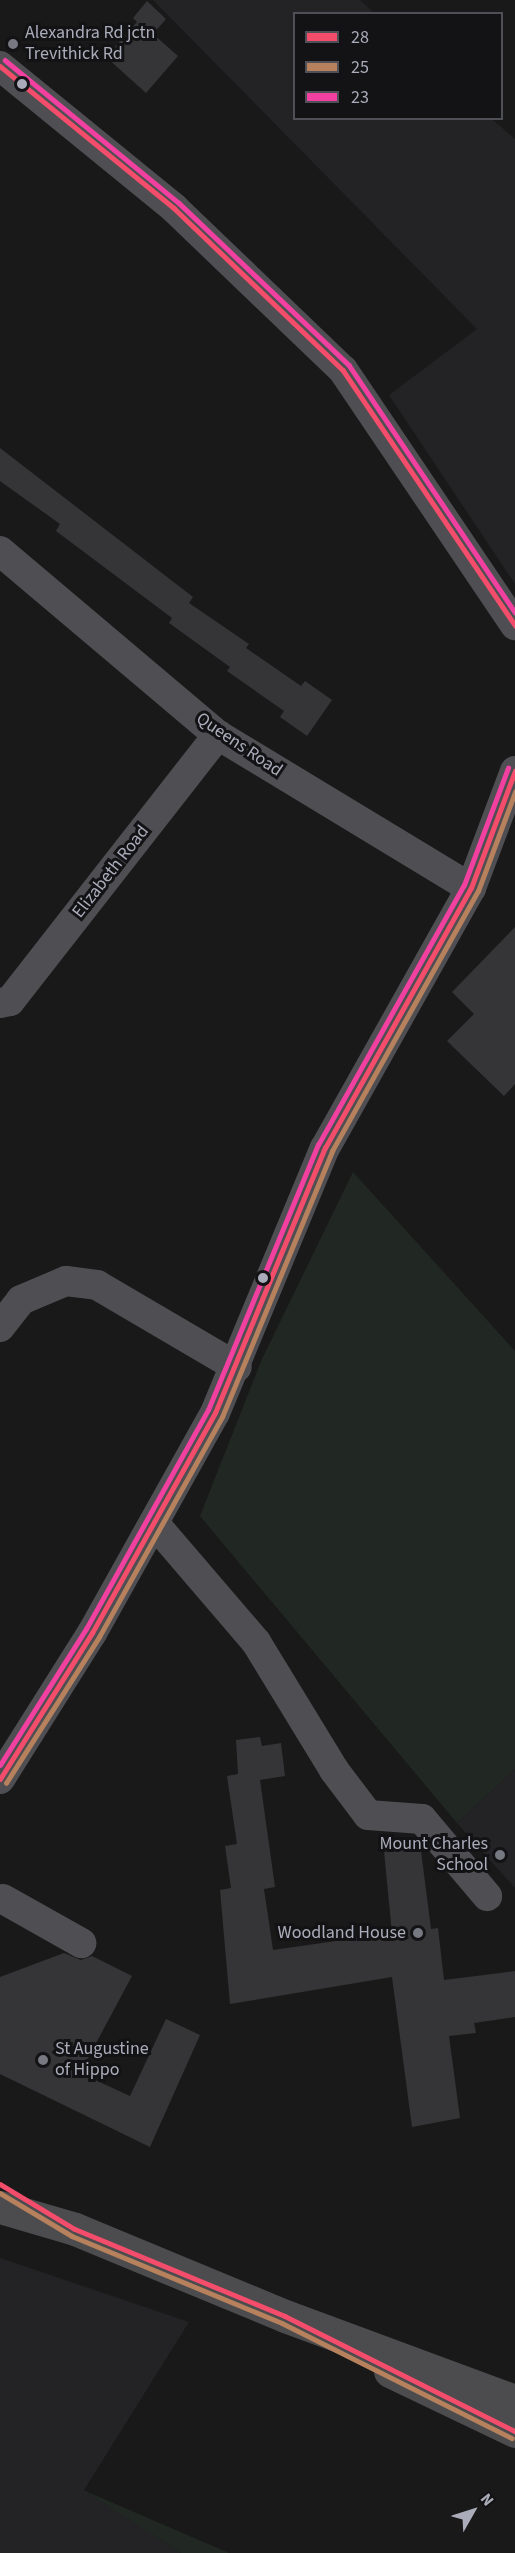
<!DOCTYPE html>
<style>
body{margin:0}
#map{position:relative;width:515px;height:2553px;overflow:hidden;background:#191919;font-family:"Source Sans 3",sans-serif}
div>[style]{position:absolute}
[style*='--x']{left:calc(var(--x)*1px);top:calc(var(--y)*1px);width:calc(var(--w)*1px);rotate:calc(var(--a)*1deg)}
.built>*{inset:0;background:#232325}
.green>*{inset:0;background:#212823}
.building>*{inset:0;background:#353537}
.minor>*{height:30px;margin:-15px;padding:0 15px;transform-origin:15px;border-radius:15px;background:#4f4f53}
.highway>*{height:33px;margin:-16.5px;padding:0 16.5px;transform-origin:16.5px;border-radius:16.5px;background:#4c4c4f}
.bus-1>*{height:4.5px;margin:-2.25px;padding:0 2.25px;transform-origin:2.25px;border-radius:2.25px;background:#f44d6c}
.bus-2>*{height:4.5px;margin:-2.25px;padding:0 2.25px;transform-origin:2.25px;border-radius:2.25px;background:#b6815c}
.bus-3>*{height:4.5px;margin:-2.25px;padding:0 2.25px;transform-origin:2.25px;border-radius:2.25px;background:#f240a1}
.dots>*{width:16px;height:16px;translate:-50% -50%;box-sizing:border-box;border:3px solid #131315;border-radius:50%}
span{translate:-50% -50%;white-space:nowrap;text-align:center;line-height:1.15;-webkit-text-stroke:6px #131315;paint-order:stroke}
.poi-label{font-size:18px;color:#aaacba}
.left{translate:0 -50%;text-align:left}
.right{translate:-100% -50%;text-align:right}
.street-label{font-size:18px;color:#aaacba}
.legend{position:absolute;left:293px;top:12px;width:210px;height:108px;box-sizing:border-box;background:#131315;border:2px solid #4f5057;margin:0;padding:8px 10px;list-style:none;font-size:18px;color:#aaacba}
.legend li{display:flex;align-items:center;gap:12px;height:30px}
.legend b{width:30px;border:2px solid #4f5057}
.north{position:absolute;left:443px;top:2481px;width:60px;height:60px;-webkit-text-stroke:4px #131315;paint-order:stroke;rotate:51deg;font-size:16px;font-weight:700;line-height:24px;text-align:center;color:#aaacba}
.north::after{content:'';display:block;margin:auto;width:21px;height:27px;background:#aaacba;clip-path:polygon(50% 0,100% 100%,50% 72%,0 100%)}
</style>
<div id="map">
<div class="built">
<i style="clip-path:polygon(153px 0,360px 0,374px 13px,294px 14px,294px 118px,492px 119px,515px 139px,515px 584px,389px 395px,477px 329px)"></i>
<i style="clip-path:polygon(515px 1769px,515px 1888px,457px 1823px)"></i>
<i style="clip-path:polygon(0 2258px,189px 2322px,84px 2490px,181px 2553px,0 2553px)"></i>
</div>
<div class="green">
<i style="clip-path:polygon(353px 1172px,515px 1351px,515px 1769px,457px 1823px,200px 1516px,262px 1359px)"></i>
<i style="clip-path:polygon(83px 2490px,229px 2553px,181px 2553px)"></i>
</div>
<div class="building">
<i style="clip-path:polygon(147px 1px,166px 19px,153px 34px,178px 56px,146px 93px,106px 57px,137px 22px,133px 18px)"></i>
<i style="clip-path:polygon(0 448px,193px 597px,189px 603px,249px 644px,246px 648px,301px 686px,305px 681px,332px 700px,307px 736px,280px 717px,284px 711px,227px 671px,230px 667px,169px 623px,172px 618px,56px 531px,60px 524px,0 481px)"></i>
<i style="clip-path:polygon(515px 927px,515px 1084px,504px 1096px,447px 1041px,474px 1014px,452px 992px)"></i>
<i style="clip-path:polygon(260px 1737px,262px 1746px,281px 1743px,285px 1776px,260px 1780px,275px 1887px,264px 1889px,273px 1950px,392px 1933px,383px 1841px,415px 1837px,420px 1843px,431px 1929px,438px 1928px,444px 1980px,515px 1971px,515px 2017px,474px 2023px,476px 2033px,449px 2036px,460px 2118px,412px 2127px,392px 1977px,230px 2004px,220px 1890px,231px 1888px,225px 1846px,237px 1844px,227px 1776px,238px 1774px,236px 1740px)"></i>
<i style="clip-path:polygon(64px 1953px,81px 1960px,92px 1956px,132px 1976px,80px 2073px,130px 2096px,166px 2019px,200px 2035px,150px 2147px,0 2074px,0 1977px)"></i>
</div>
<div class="minor">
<i style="--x:0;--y:66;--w:225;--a:39.2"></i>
<i style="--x:174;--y:208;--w:234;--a:43.8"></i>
<i style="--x:343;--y:370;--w:308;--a:56"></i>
<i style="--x:0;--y:551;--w:285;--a:40.2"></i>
<i style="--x:218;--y:735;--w:296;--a:31.2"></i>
<i style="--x:0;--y:1003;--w:10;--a:-11"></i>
<i style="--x:10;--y:1001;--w:338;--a:-52"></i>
<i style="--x:0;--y:1327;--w:34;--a:-52"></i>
<i style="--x:21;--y:1300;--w:49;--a:-22.9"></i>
<i style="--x:66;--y:1281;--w:31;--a:7"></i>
<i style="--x:97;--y:1285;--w:162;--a:30.4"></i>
<i style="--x:154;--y:1523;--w:157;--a:49.4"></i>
<i style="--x:256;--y:1642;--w:150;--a:58.6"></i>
<i style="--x:334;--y:1770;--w:56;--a:52.9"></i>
<i style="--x:368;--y:1815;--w:54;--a:4.2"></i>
<i style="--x:422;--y:1819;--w:101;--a:49.8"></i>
<i style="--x:0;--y:1779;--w:173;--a:-57.8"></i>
<i style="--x:92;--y:1633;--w:252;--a:-60.8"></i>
<i style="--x:215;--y:1413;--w:287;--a:-67.5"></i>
<i style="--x:325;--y:1148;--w:298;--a:-60.7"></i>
<i style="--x:471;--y:888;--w:125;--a:-69.4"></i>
<i style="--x:3;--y:1899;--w:90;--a:29.4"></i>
</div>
<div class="highway">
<i style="--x:0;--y:2207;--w:78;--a:16.3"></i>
<i style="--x:75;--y:2229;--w:227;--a:22.5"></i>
<i style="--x:285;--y:2316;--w:245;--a:20.3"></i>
<i style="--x:390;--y:2371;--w:139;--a:25.6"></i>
</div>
<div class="bus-1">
<i style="--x:0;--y:66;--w:225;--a:39.2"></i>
<i style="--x:174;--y:208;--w:234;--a:43.8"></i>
<i style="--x:343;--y:370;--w:308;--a:56"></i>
<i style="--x:0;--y:1779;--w:173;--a:-57.8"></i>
<i style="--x:92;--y:1633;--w:252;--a:-60.8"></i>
<i style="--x:215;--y:1413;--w:287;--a:-67.5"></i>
<i style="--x:325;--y:1148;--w:298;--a:-60.7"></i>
<i style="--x:471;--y:888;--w:125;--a:-69.4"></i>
<i style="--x:0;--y:2184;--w:87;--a:31"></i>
<i style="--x:75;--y:2229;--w:227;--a:22.5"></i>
<i style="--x:285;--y:2316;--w:257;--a:26.6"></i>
</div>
<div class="bus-2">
<i style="--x:6;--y:1783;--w:173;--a:-57.5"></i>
<i style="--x:99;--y:1637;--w:252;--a:-60.8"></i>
<i style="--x:222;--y:1417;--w:288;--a:-67.5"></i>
<i style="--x:332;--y:1151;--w:298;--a:-60.7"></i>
<i style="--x:478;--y:891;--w:106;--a:-69.5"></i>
<i style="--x:0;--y:2193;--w:84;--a:30.8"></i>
<i style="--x:72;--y:2236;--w:227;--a:22.5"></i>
<i style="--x:282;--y:2323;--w:257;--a:26.6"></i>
</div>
<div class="bus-3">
<i style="--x:5;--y:60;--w:225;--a:39.4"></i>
<i style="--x:179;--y:203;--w:235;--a:43.6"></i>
<i style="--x:349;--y:365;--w:298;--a:56.1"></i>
<i style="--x:0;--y:1765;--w:161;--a:-57.7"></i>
<i style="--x:86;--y:1629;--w:251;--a:-60.9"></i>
<i style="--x:208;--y:1410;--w:287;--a:-67.5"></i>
<i style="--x:318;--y:1145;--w:298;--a:-60.7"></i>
<i style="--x:464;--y:885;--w:125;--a:-69.4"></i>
</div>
<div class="dots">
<i style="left:13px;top:44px;background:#777982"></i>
<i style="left:22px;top:84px;background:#aaacba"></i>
<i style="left:263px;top:1278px;background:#aaacba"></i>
<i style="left:500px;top:1855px;background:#777982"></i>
<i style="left:418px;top:1933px;background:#777982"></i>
<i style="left:43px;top:2060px;background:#777982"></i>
</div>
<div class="poi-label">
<span class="left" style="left:25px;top:44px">Alexandra Rd jctn<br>Trevithick Rd</span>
<span class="right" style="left:488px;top:1855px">Mount Charles<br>School</span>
<span class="right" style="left:406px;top:1933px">Woodland House</span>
<span class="left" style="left:55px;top:2060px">St Augustine<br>of Hippo</span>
</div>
<div class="street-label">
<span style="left:239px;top:745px;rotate:34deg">Queens Road</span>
<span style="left:111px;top:872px;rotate:-52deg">Elizabeth Road</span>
</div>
<ul class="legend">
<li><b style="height:8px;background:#f44d6c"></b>28</li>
<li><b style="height:8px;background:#b6815c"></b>25</li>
<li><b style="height:8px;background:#f240a1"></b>23</li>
</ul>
<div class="north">N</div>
</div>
